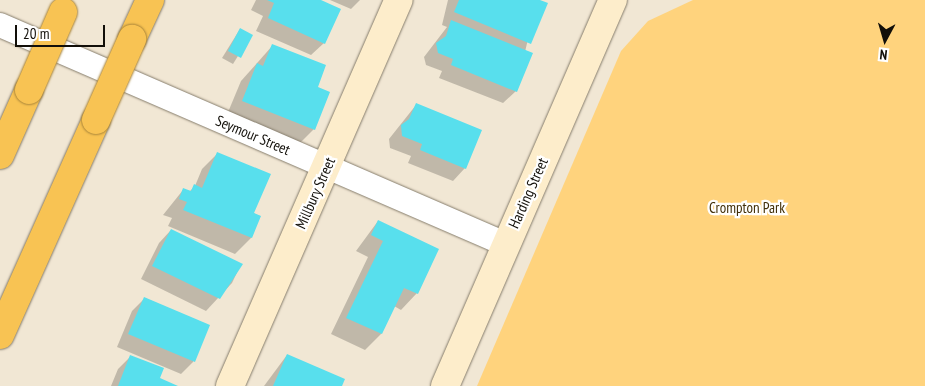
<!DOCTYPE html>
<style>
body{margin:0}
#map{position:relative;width:925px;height:386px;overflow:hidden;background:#f1e7d4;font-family:"PT Sans Narrow",sans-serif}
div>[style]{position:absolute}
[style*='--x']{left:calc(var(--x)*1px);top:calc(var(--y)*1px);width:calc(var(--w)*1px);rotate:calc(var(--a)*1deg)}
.green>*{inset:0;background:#ffd37d}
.shadow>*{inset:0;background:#0003}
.building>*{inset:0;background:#58dfed}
.roads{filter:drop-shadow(0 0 1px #867d6c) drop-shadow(0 0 1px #867d6c)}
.street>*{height:24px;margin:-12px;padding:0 12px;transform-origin:12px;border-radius:12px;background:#fff}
.secondary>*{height:28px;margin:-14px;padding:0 14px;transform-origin:14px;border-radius:14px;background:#fdedcb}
.highway>*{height:28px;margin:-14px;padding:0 14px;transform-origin:14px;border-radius:14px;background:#f8c353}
.bridges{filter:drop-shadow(0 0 1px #a88439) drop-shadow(0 0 1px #a88439)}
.highway-bridge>*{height:28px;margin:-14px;padding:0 14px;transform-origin:14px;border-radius:14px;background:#f8c353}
span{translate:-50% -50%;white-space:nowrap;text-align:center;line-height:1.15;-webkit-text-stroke:4.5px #fff;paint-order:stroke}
.street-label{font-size:15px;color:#120f09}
.park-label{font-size:15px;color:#412f08}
.north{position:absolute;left:860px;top:15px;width:50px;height:50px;-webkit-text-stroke:4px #fff;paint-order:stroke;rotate:186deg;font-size:14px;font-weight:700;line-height:20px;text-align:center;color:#120f09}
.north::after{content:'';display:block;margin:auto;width:18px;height:22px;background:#120f09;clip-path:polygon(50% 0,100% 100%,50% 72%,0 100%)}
.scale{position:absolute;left:15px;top:25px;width:90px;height:22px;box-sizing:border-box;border:2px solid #120f09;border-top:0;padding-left:6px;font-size:15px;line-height:18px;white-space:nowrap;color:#120f09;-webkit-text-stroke:4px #fff;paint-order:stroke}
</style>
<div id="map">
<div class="green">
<i style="clip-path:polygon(693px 0,925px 0,925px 386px,477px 386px,621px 51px,648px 21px)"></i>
</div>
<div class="shadow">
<i style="clip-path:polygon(256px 0,318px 0,324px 43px,311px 55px,256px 31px,263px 16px,251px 10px)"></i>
<i style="clip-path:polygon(330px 0,360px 0,351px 9px)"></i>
<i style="clip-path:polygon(448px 0,537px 0,516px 91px,503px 103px,439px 78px,442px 71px,426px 65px,424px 57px,447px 27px,442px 25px)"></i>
<i style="clip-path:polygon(240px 29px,251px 35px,233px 64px,222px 58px)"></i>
<i style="clip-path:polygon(273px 45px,316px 88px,314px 129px,298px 145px,226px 117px,241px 81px)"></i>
<i style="clip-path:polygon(416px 105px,465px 168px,453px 181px,408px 163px,411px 156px,390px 148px,389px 139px)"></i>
<i style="clip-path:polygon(218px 153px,253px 213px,260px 216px,251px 238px,235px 254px,168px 226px,172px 218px,163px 215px,183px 190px,189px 192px,195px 186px,202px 169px)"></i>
<i style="clip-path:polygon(378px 221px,417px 293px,401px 310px,394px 306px,381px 334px,365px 350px,331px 334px,368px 257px,356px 251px)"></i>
<i style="clip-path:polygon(171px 230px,241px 264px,232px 283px,206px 311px,141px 279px,159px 243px)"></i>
<i style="clip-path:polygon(145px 298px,209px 326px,193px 362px,181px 374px,117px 347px,132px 311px)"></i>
<i style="clip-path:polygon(287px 355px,341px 386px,264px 386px)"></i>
<i style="clip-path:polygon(131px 356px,158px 379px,175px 386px,111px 386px,118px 369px)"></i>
</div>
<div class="building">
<i style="clip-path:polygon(267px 0,321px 0,341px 9px,325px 44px,268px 18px,274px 3px)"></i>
<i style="clip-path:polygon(459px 0,540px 0,548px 3px,531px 44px,454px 12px)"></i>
<i style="clip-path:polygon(451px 20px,533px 53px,517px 92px,451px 65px,453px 59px,438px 53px,436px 43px,446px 36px)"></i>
<i style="clip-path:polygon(240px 28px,253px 35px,241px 58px,228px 51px)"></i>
<i style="clip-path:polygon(272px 44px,326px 65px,318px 87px,330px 92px,315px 130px,242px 101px,257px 63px,263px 66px)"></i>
<i style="clip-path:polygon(416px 103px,482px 130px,466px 169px,420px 150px,422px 144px,402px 136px,401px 125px,409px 119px)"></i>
<i style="clip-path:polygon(217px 152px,271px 174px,254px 213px,261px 216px,252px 238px,183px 210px,187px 202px,179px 199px,183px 188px,191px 191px,194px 184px,202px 188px)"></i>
<i style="clip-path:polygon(378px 220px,439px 249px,418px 294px,404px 288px,382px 334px,346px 318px,383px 241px,371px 235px)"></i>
<i style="clip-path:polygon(171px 229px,243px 264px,220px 299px,152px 266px)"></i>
<i style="clip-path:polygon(144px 297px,210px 325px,195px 362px,128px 334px)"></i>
<i style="clip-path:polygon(287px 354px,345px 379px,342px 386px,273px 386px)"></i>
<i style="clip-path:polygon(130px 355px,164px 368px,160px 378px,178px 386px,118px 386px)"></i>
</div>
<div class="roads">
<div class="street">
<i style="--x:0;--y:25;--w:550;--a:23.44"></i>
</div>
<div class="secondary">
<i style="--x:230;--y:386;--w:421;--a:-66.4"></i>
<i style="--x:445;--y:386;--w:421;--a:-66.5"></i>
</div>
<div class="highway">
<i style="--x:132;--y:39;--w:43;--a:-65.2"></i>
<i style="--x:0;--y:155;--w:71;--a:-66"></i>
<i style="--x:0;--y:335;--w:235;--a:-65.9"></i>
</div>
</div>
<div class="bridges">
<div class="highway-bridge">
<i style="--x:29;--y:90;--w:85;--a:-66.4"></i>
<i style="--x:96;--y:120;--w:89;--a:-66"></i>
</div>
</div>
<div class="street-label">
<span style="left:253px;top:135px;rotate:23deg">Seymour Street</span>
<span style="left:315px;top:193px;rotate:-66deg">Millbury Street</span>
<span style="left:528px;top:193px;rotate:-66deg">Harding Street</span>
</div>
<div class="park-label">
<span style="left:747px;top:208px">Crompton Park</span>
</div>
<div class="north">N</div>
<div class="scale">20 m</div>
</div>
